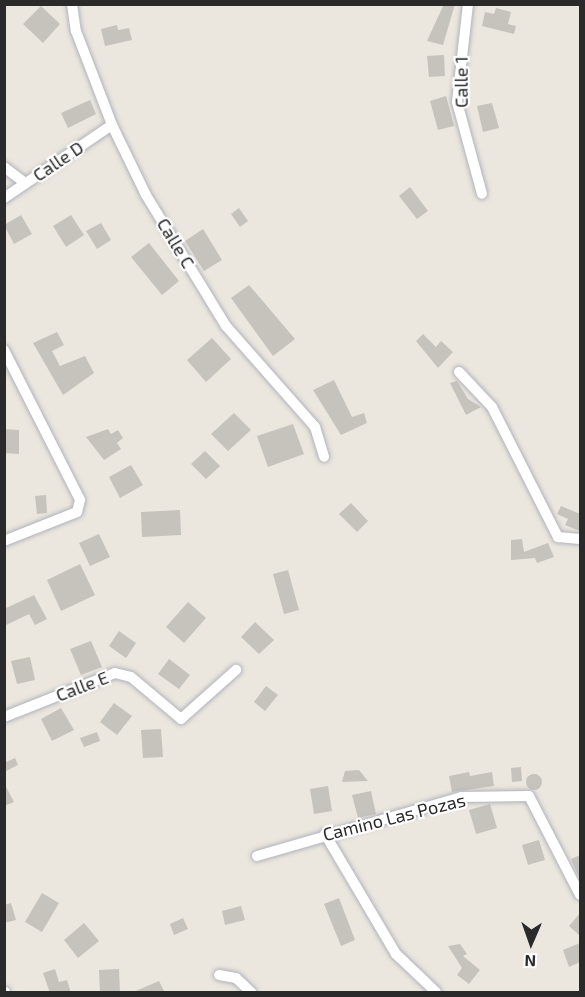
<!DOCTYPE html>
<style>
body{margin:0}
#map{position:relative;width:585px;height:997px;overflow:hidden;background:#ebe7de;font-family:"Exo 2",sans-serif}
div>[style]{position:absolute}
[style*='--x']{left:calc(var(--x)*1px);top:calc(var(--y)*1px);width:calc(var(--w)*1px);rotate:calc(var(--a)*1deg)}
.building>*{inset:0;background:#c6c3bd}
.round{border-radius:50%}
.roads{filter:drop-shadow(0 0 2px #b1b3bc) drop-shadow(0 0 2px #b1b3bc)}
.minor>*{height:10px;margin:-5px;padding:0 5px;transform-origin:5px;border-radius:5px;background:#fff}
span{translate:-50% -50%;white-space:nowrap;text-align:center;line-height:1.15;-webkit-text-stroke:4.5px #fff;paint-order:stroke}
.street-label{font-size:18px;color:#2a2a2a}
.frame{position:absolute;inset:0;border:6px solid #2a2a2a;pointer-events:none}
.north{position:absolute;left:501px;top:913px;width:60px;height:60px;-webkit-text-stroke:4px #fff;paint-order:stroke;rotate:182deg;font-size:16px;font-weight:700;line-height:24px;text-align:center;color:#2a2a2a}
.north::after{content:'';display:block;margin:auto;width:21px;height:27px;background:#2a2a2a;clip-path:polygon(50% 0,100% 100%,50% 72%,0 100%)}
</style>
<div id="map">
<div class="building">
<i style="clip-path:polygon(444px 4px,455px 4px,443px 45px,427px 41px)"></i>
<i style="clip-path:polygon(41px 6px,60px 24px,43px 43px,23px 24px)"></i>
<i style="clip-path:polygon(496px 8px,511px 12px,508px 24px,516px 26px,514px 34px,482px 26px,485px 12px,494px 14px)"></i>
<i style="clip-path:polygon(117px 25px,118px 30px,129px 28px,132px 40px,105px 46px,101px 29px)"></i>
<i style="clip-path:polygon(444px 55px,445px 76px,429px 77px,427px 56px)"></i>
<i style="clip-path:polygon(446px 96px,454px 126px,438px 130px,430px 101px)"></i>
<i style="clip-path:polygon(90px 100px,96px 114px,68px 128px,61px 113px)"></i>
<i style="clip-path:polygon(492px 103px,499px 128px,483px 132px,477px 106px)"></i>
<i style="clip-path:polygon(410px 187px,428px 211px,417px 219px,399px 196px)"></i>
<i style="clip-path:polygon(239px 208px,248px 221px,240px 227px,231px 214px)"></i>
<i style="clip-path:polygon(21px 215px,32px 234px,14px 244px,4px 225px)"></i>
<i style="clip-path:polygon(71px 215px,84px 235px,66px 247px,53px 226px)"></i>
<i style="clip-path:polygon(101px 223px,111px 240px,97px 249px,86px 231px)"></i>
<i style="clip-path:polygon(203px 229px,222px 260px,204px 271px,185px 241px)"></i>
<i style="clip-path:polygon(149px 243px,179px 281px,162px 295px,131px 257px)"></i>
<i style="clip-path:polygon(249px 285px,295px 339px,273px 356px,231px 298px)"></i>
<i style="clip-path:polygon(57px 332px,64px 345px,52px 351px,60px 366px,85px 356px,94px 373px,63px 395px,33px 343px)"></i>
<i style="clip-path:polygon(423px 334px,436px 347px,441px 341px,453px 352px,438px 368px,416px 341px)"></i>
<i style="clip-path:polygon(212px 338px,231px 359px,206px 382px,187px 360px)"></i>
<i style="clip-path:polygon(334px 380px,352px 417px,364px 413px,367px 423px,341px 435px,313px 390px)"></i>
<i style="clip-path:polygon(457px 381px,468px 399px,481px 407px,466px 415px,450px 383px)"></i>
<i style="clip-path:polygon(234px 413px,251px 430px,228px 451px,211px 434px)"></i>
<i style="clip-path:polygon(293px 424px,304px 454px,268px 467px,257px 436px)"></i>
<i style="clip-path:polygon(4px 429px,19px 430px,19px 454px,4px 453px)"></i>
<i style="clip-path:polygon(108px 429px,111px 434px,118px 430px,123px 438px,117px 443px,121px 449px,104px 460px,86px 437px)"></i>
<i style="clip-path:polygon(205px 451px,220px 466px,206px 479px,191px 464px)"></i>
<i style="clip-path:polygon(131px 465px,143px 485px,120px 498px,109px 477px)"></i>
<i style="clip-path:polygon(46px 495px,47px 513px,37px 514px,35px 496px)"></i>
<i style="clip-path:polygon(351px 503px,368px 521px,357px 532px,339px 514px)"></i>
<i style="clip-path:polygon(561px 506px,580px 514px,580px 531px,565px 525px,568px 519px,557px 514px)"></i>
<i style="clip-path:polygon(180px 510px,181px 535px,142px 537px,141px 512px)"></i>
<i style="clip-path:polygon(99px 534px,110px 557px,90px 566px,79px 543px)"></i>
<i style="clip-path:polygon(522px 539px,524px 552px,548px 543px,554px 557px,537px 563px,535px 558px,511px 560px,511px 540px)"></i>
<i style="clip-path:polygon(80px 564px,95px 595px,61px 611px,47px 580px)"></i>
<i style="clip-path:polygon(288px 570px,299px 610px,284px 614px,273px 574px)"></i>
<i style="clip-path:polygon(34px 595px,47px 619px,35px 625px,29px 614px,4px 626px,4px 609px)"></i>
<i style="clip-path:polygon(188px 602px,206px 618px,184px 643px,166px 627px)"></i>
<i style="clip-path:polygon(255px 622px,274px 640px,259px 654px,241px 637px)"></i>
<i style="clip-path:polygon(119px 631px,136px 643px,126px 658px,109px 646px)"></i>
<i style="clip-path:polygon(91px 641px,102px 667px,81px 675px,70px 649px)"></i>
<i style="clip-path:polygon(30px 657px,35px 680px,17px 684px,11px 661px)"></i>
<i style="clip-path:polygon(169px 659px,190px 675px,179px 689px,158px 674px)"></i>
<i style="clip-path:polygon(266px 686px,278px 695px,265px 711px,254px 702px)"></i>
<i style="clip-path:polygon(114px 703px,132px 716px,117px 735px,100px 722px)"></i>
<i style="clip-path:polygon(61px 708px,74px 730px,52px 741px,41px 719px)"></i>
<i style="clip-path:polygon(161px 729px,163px 757px,143px 758px,141px 730px)"></i>
<i style="clip-path:polygon(97px 732px,100px 741px,84px 747px,80px 738px)"></i>
<i style="clip-path:polygon(15px 758px,18px 765px,4px 772px,4px 763px)"></i>
<i style="clip-path:polygon(521px 767px,522px 781px,512px 782px,511px 768px)"></i>
<i style="clip-path:polygon(359px 770px,368px 781px,342px 782px,345px 771px)"></i>
<i style="clip-path:polygon(469px 772px,470px 776px,492px 772px,494px 786px,452px 792px,449px 776px)"></i>
<i class="round" style="left:526px;top:774px;width:16px;height:16px"></i>
<i style="clip-path:polygon(4px 783px,14px 802px,4px 806px)"></i>
<i style="clip-path:polygon(328px 786px,332px 811px,314px 814px,310px 789px)"></i>
<i style="clip-path:polygon(371px 791px,376px 814px,358px 818px,352px 795px)"></i>
<i style="clip-path:polygon(490px 804px,497px 828px,476px 834px,469px 810px)"></i>
<i style="clip-path:polygon(539px 840px,545px 860px,528px 865px,522px 845px)"></i>
<i style="clip-path:polygon(580px 855px,580px 880px,571px 859px)"></i>
<i style="clip-path:polygon(42px 893px,59px 903px,42px 932px,25px 922px)"></i>
<i style="clip-path:polygon(339px 898px,355px 940px,341px 946px,324px 904px)"></i>
<i style="clip-path:polygon(11px 903px,16px 920px,4px 923px,4px 905px)"></i>
<i style="clip-path:polygon(241px 906px,245px 920px,225px 925px,222px 911px)"></i>
<i style="clip-path:polygon(580px 913px,580px 936px,569px 926px)"></i>
<i style="clip-path:polygon(183px 918px,188px 929px,174px 935px,170px 924px)"></i>
<i style="clip-path:polygon(84px 923px,99px 941px,78px 958px,64px 940px)"></i>
<i style="clip-path:polygon(580px 943px,580px 962px,569px 967px,563px 950px)"></i>
<i style="clip-path:polygon(460px 944px,467px 954px,463px 956px,480px 970px,469px 984px,457px 975px,462px 968px,448px 946px)"></i>
<i style="clip-path:polygon(55px 969px,59px 982px,67px 980px,71px 993px,50px 993px,43px 973px)"></i>
<i style="clip-path:polygon(119px 969px,120px 993px,100px 993px,99px 970px)"></i>
<i style="clip-path:polygon(159px 981px,165px 993px,131px 993px)"></i>
</div>
<div class="roads">
<div class="minor">
<i style="--x:72;--y:4;--w:27;--a:82"></i>
<i style="--x:76;--y:31;--w:101;--a:69"></i>
<i style="--x:112;--y:125;--w:78;--a:64.1"></i>
<i style="--x:146;--y:195;--w:153;--a:58.6"></i>
<i style="--x:226;--y:326;--w:135;--a:48.6"></i>
<i style="--x:315;--y:427;--w:31;--a:73"></i>
<i style="--x:468;--y:4;--w:99;--a:96.4"></i>
<i style="--x:457;--y:102;--w:95;--a:74.8"></i>
<i style="--x:4;--y:167;--w:26;--a:37"></i>
<i style="--x:4;--y:198;--w:130;--a:-34.1"></i>
<i style="--x:4;--y:350;--w:168;--a:63.1"></i>
<i style="--x:80;--y:500;--w:12;--a:104"></i>
<i style="--x:77;--y:512;--w:79;--a:158.3"></i>
<i style="--x:459;--y:372;--w:48;--a:46.7"></i>
<i style="--x:492;--y:407;--w:146;--a:63.1"></i>
<i style="--x:558;--y:537;--w:22;--a:5"></i>
<i style="--x:4;--y:717;--w:119;--a:-21.6"></i>
<i style="--x:115;--y:673;--w:16;--a:14"></i>
<i style="--x:131;--y:677;--w:65;--a:40"></i>
<i style="--x:181;--y:719;--w:74;--a:-41.7"></i>
<i style="--x:325;--y:834;--w:139;--a:59.4"></i>
<i style="--x:396;--y:954;--w:55;--a:43.5"></i>
<i style="--x:257;--y:856;--w:212;--a:-16.1"></i>
<i style="--x:461;--y:797;--w:68;--a:-0.8"></i>
<i style="--x:529;--y:796;--w:111;--a:62.7"></i>
<i style="--x:219;--y:975;--w:17;--a:10"></i>
<i style="--x:236;--y:978;--w:21;--a:43"></i>
<i style="--x:4;--y:992;--w:1;--a:0"></i>
</div>
</div>
<div class="street-label">
<span style="left:461px;top:82px;rotate:-90deg">Calle 1</span>
<span style="left:58px;top:161px;rotate:-34deg">Calle D</span>
<span style="left:176px;top:243px;rotate:59deg">Calle C</span>
<span style="left:82px;top:686px;rotate:-21deg">Calle E</span>
<span style="left:394px;top:817px;rotate:-14deg">Camino Las Pozas</span>
</div>
<div class="frame"></div>
<div class="north">N</div>
</div>
